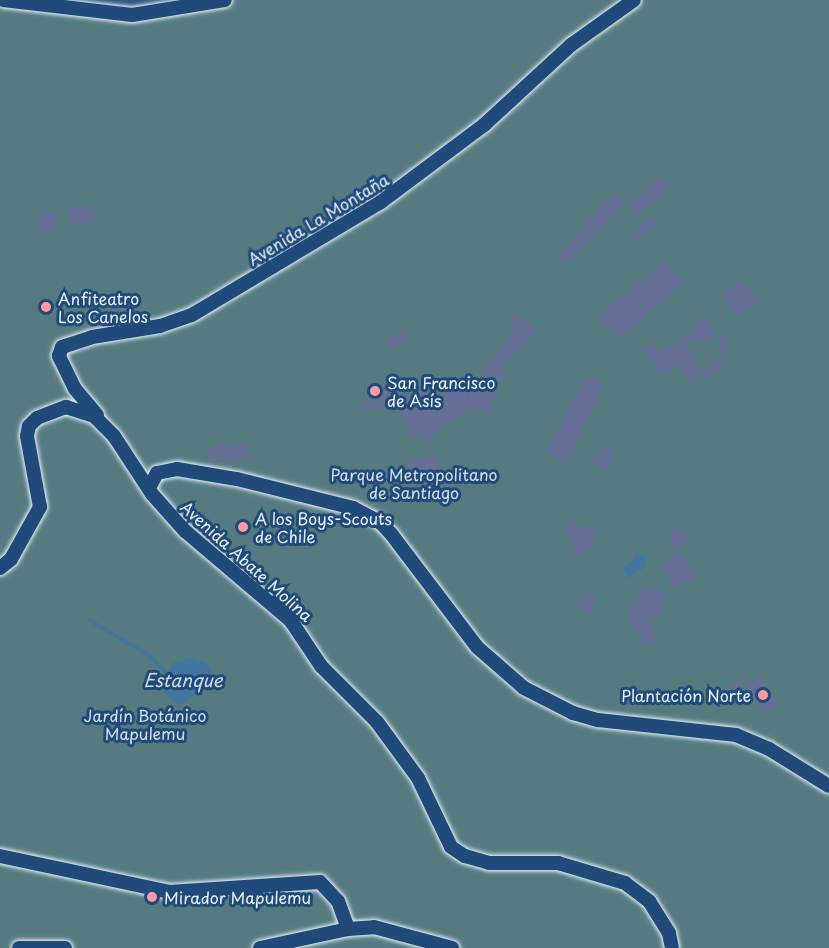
<!DOCTYPE html>
<meta charset="utf-8">
<style>
body{margin:0}
#map{position:relative;width:829px;height:948px;overflow:hidden;background:#345582;font-family:"Playpen Sans",sans-serif}
div>[style]{position:absolute}
[style*='--x']{left:calc(var(--x)*1px);top:calc(var(--y)*1px);width:calc(var(--w)*1px);rotate:calc(var(--a)*1deg)}
.green>*{inset:0;background:#557b81}
.water>*{inset:0;background:#41769e}
.stream>*{height:4px;margin:-2px;padding:0 2px;transform-origin:2px;border-radius:2px;background:#41769e}
.building>*{inset:0;background:#666f96}
.roads{filter:drop-shadow(0 0 2px #e8f1f8) drop-shadow(0 0 2px #e8f1f8)}
.street>*{height:14px;margin:-7px;padding:0 7px;transform-origin:7px;border-radius:7px;background:#1f4a7a}
.dots>*{width:16px;height:16px;translate:-50% -50%;box-sizing:border-box;border:3px solid #1f4a7a;border-radius:50%}
span{translate:-50% -50%;white-space:nowrap;text-align:center;line-height:1.15;-webkit-text-stroke:6px #1f4a7a;paint-order:stroke}
.street-label{font-size:16px;color:#e8f1f8}
.poi-label{font-size:16px;color:#e8f1f8}
.left{translate:0 -50%;text-align:left}
.right{translate:-100% -50%;text-align:right}
.park-label{font-size:16px;color:#d2dfe6}
.water-label{font-size:18px;color:#cfdfea;font-style:italic}
</style>
<div id="map">
<div class="green">
<i style="clip-path:polygon(210px 0,829px 0,829px 948px,0 948px,0 3px,130px 19px)"></i>
</div>
<div class="water">
<i style="clip-path:polygon(637px 552px,645px 556px,645px 567px,628px 578px,622px 567px,634px 560px)"></i>
<i style="clip-path:polygon(192px 658px,207px 663px,215px 679px,211px 687px,197px 692px,180px 706px,166px 695px,162px 682px,173px 663px)"></i>
</div>
<div class="stream">
<i style="--x:89;--y:620;--w:71;--a:30.5"></i>
<i style="--x:150;--y:656;--w:21;--a:45"></i>
</div>
<div class="building">
<i style="clip-path:polygon(659px 177px,668px 188px,638px 215px,629px 204px)"></i>
<i style="clip-path:polygon(615px 193px,625px 204px,565px 265px,557px 257px)"></i>
<i style="clip-path:polygon(92px 204px,95px 219px,72px 225px,68px 209px)"></i>
<i style="clip-path:polygon(40px 212px,56px 212px,51px 234px,36px 234px)"></i>
<i style="clip-path:polygon(651px 218px,657px 225px,637px 240px,631px 233px)"></i>
<i style="clip-path:polygon(666px 261px,684px 282px,619px 339px,598px 316px)"></i>
<i style="clip-path:polygon(741px 280px,758px 301px,738px 317px,721px 296px)"></i>
<i style="clip-path:polygon(517px 314px,536px 330px,500px 370px,508px 371px,494px 387px,498px 395px,489px 403px,493px 410px,483px 415px,479px 407px,432px 431px,436px 439px,427px 443px,423px 435px,410px 435px,401px 408px,361px 409px,361px 404px,378px 401px,368px 392px,375px 384px,383px 391px,403px 390px,403px 398px,426px 389px,432px 399px,457px 387px,460px 392px,470px 390px,491px 379px,482px 371px,516px 330px,509px 324px)"></i>
<i style="clip-path:polygon(704px 316px,717px 334px,709px 341px,686px 339px,701px 376px,689px 381px,682px 364px,662px 376px,642px 349px,651px 343px,658px 353px,697px 329px,693px 324px)"></i>
<i style="clip-path:polygon(403px 332px,407px 340px,390px 349px,386px 340px)"></i>
<i style="clip-path:polygon(721px 335px,730px 337px,727px 352px,718px 349px)"></i>
<i style="clip-path:polygon(726px 353px,723px 367px,706px 380px,700px 372px)"></i>
<i style="clip-path:polygon(585px 376px,604px 385px,566px 463px,546px 453px)"></i>
<i style="clip-path:polygon(218px 445px,249px 446px,249px 459px,210px 461px,205px 451px)"></i>
<i style="clip-path:polygon(601px 446px,616px 453px,606px 472px,592px 464px)"></i>
<i style="clip-path:polygon(434px 454px,441px 473px,415px 486px,407px 464px)"></i>
<i style="clip-path:polygon(574px 519px,583px 530px,592px 525px,597px 536px,590px 539px,594px 545px,578px 558px,570px 550px,576px 546px,563px 528px)"></i>
<i style="clip-path:polygon(679px 527px,688px 541px,676px 549px,667px 535px)"></i>
<i style="clip-path:polygon(678px 550px,696px 577px,675px 588px,661px 566px)"></i>
<i style="clip-path:polygon(640px 587px,665px 592px,659px 619px,648px 617px,657px 641px,643px 646px,629px 616px,631px 607px,636px 608px)"></i>
<i style="clip-path:polygon(584px 593px,597px 597px,592px 613px,578px 609px)"></i>
<i style="clip-path:polygon(750px 677px,732px 695px,727px 689px,730px 684px)"></i>
<i style="clip-path:polygon(759px 678px,780px 705px,764px 714px,746px 686px)"></i>
</div>
<div class="roads">
<div class="street">
<i style="--x:3;--y:0;--w:130;--a:6.6"></i>
<i style="--x:132;--y:15;--w:94;--a:-9.2"></i>
<i style="--x:97;--y:415;--w:34;--a:-130"></i>
<i style="--x:75;--y:389;--w:37;--a:-116"></i>
<i style="--x:59;--y:356;--w:9;--a:-72"></i>
<i style="--x:62;--y:347;--w:32;--a:-18"></i>
<i style="--x:92;--y:337;--w:69;--a:-9.2"></i>
<i style="--x:160;--y:326;--w:34;--a:-19"></i>
<i style="--x:192;--y:315;--w:220;--a:-30.9"></i>
<i style="--x:381;--y:202;--w:129;--a:-36.8"></i>
<i style="--x:484;--y:125;--w:118;--a:-42.6"></i>
<i style="--x:571;--y:45;--w:77;--a:-35.5"></i>
<i style="--x:149;--y:488;--w:17;--a:-62"></i>
<i style="--x:157;--y:473;--w:20;--a:-11"></i>
<i style="--x:177;--y:469;--w:61;--a:9.5"></i>
<i style="--x:237;--y:479;--w:120;--a:14"></i>
<i style="--x:353;--y:508;--w:32;--a:28"></i>
<i style="--x:381;--y:523;--w:16;--a:47"></i>
<i style="--x:392;--y:535;--w:141;--a:52.8"></i>
<i style="--x:477;--y:647;--w:62;--a:41.1"></i>
<i style="--x:524;--y:688;--w:55;--a:27"></i>
<i style="--x:573;--y:713;--w:26;--a:16"></i>
<i style="--x:598;--y:720;--w:139;--a:6.2"></i>
<i style="--x:736;--y:735;--w:36;--a:23"></i>
<i style="--x:769;--y:749;--w:70;--a:31.7"></i>
<i style="--x:0;--y:568;--w:14;--a:-39"></i>
<i style="--x:11;--y:559;--w:60;--a:-60.9"></i>
<i style="--x:40;--y:507;--w:72;--a:-100.4"></i>
<i style="--x:27;--y:436;--w:10;--a:-79"></i>
<i style="--x:29;--y:426;--w:11;--a:-45"></i>
<i style="--x:37;--y:418;--w:31;--a:-21"></i>
<i style="--x:66;--y:407;--w:29;--a:18"></i>
<i style="--x:94;--y:416;--w:28;--a:45"></i>
<i style="--x:114;--y:436;--w:69;--a:56.8"></i>
<i style="--x:152;--y:494;--w:50;--a:48.3"></i>
<i style="--x:185;--y:531;--w:139;--a:40.3"></i>
<i style="--x:291;--y:621;--w:54;--a:56.3"></i>
<i style="--x:321;--y:666;--w:79;--a:45"></i>
<i style="--x:377;--y:722;--w:69;--a:53.8"></i>
<i style="--x:418;--y:778;--w:76;--a:64.4"></i>
<i style="--x:451;--y:847;--w:17;--a:33"></i>
<i style="--x:465;--y:856;--w:25;--a:16"></i>
<i style="--x:489;--y:863;--w:69;--a:0"></i>
<i style="--x:558;--y:863;--w:70;--a:16.6"></i>
<i style="--x:625;--y:883;--w:30;--a:37"></i>
<i style="--x:649;--y:901;--w:38;--a:58"></i>
<i style="--x:669;--y:933;--w:15;--a:79"></i>
<i style="--x:0;--y:856;--w:173;--a:12"></i>
<i style="--x:169;--y:892;--w:151;--a:-3.8"></i>
<i style="--x:320;--y:882;--w:26;--a:47"></i>
<i style="--x:338;--y:901;--w:30;--a:70"></i>
<i style="--x:19;--y:948;--w:46;--a:0"></i>
<i style="--x:260;--y:948;--w:90;--a:-12.2"></i>
<i style="--x:348;--y:929;--w:26;--a:-4"></i>
<i style="--x:374;--y:927;--w:81;--a:15.1"></i>
</div>
</div>
<div class="dots">
<i style="left:46px;top:307px;background:#ff9aa2"></i>
<i style="left:375px;top:391px;background:#ff9aa2"></i>
<i style="left:243px;top:527px;background:#ff9aa2"></i>
<i style="left:763px;top:695px;background:#ff9aa2"></i>
<i style="left:152px;top:897px;background:#ff9aa2"></i>
</div>
<div class="street-label">
<span style="left:318px;top:219px;rotate:-31deg">Avenida La Montaña</span>
<span style="left:247px;top:561px;rotate:42deg">Avenida Abate Molina</span>
</div>
<div class="poi-label">
<span class="left" style="left:58px;top:307px">Anfiteatro<br>Los Canelos</span>
<span class="left" style="left:387px;top:391px">San Francisco<br>de Asís</span>
<span class="left" style="left:255px;top:527px">A los Boys-Scouts<br>de Chile</span>
<span class="right" style="left:751px;top:695px">Plantación Norte</span>
<span class="left" style="left:164px;top:897px">Mirador Mapulemu</span>
</div>
<div class="park-label">
<span style="left:414px;top:483px">Parque Metropolitano<br>de Santiago</span>
<span style="left:145px;top:724px">Jardín Botánico<br>Mapulemu</span>
</div>
<div class="water-label">
<span style="left:183px;top:680px">Estanque</span>
</div>
</div>
